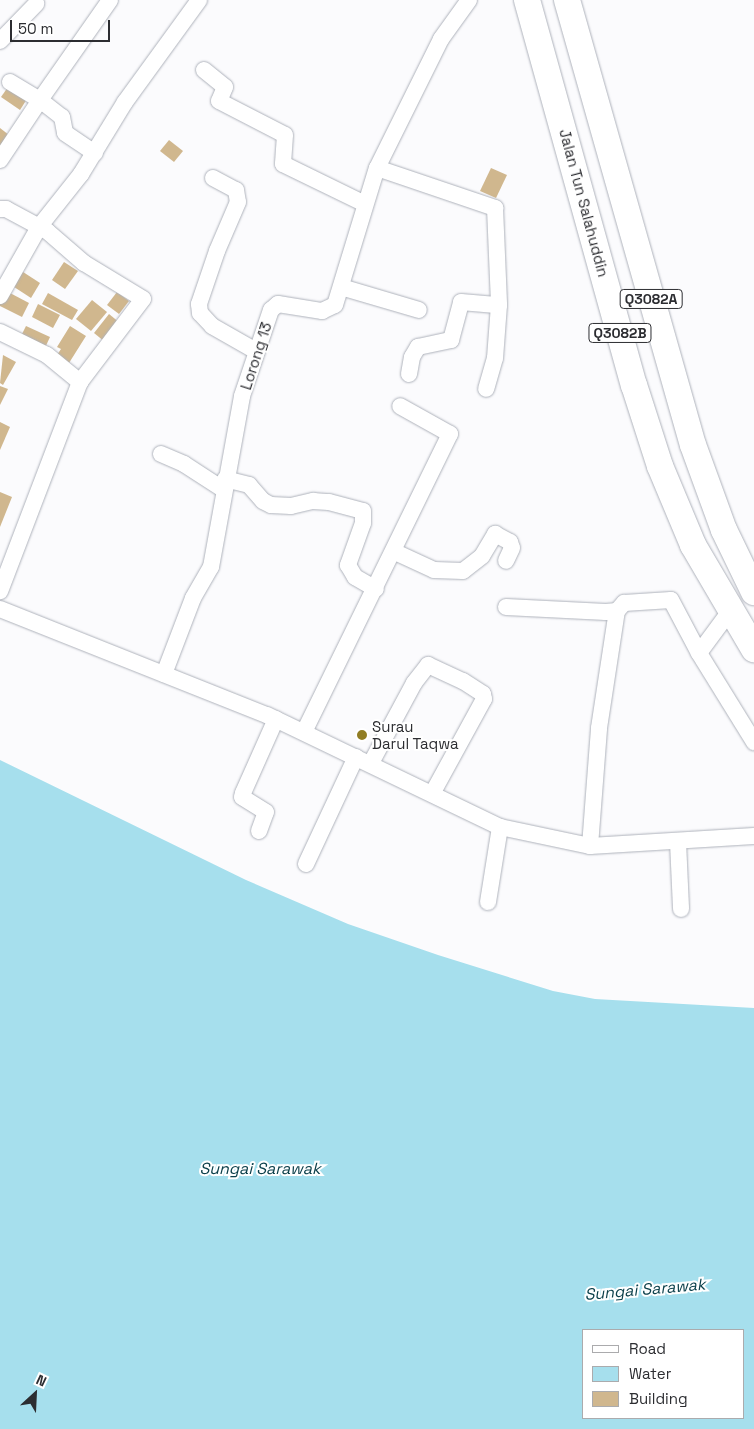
<!DOCTYPE html>
<style>
body{margin:0}
#map{position:relative;width:754px;height:1429px;overflow:hidden;background:#fbfbfd;font-family:"Space Grotesk",sans-serif}
div>[style]{position:absolute}
[style*='--x']{left:calc(var(--x)*1px);top:calc(var(--y)*1px);width:calc(var(--w)*1px);rotate:calc(var(--a)*1deg)}
.water>*{inset:0;background:#a6dfed}
.building>*{inset:0;background:#d0b78e}
.roads{filter:drop-shadow(0 0 1px #aeb2bb) drop-shadow(0 0 1px #aeb2bb)}
.minor>*{height:16px;margin:-8px;padding:0 8px;transform-origin:8px;border-radius:8px;background:#fff}
.trunk>*{height:26px;margin:-13px;padding:0 13px;transform-origin:13px;border-radius:13px;background:#fff}
.dots>*{width:14px;height:14px;translate:-50% -50%;box-sizing:border-box;border:2px solid #fff;border-radius:50%}
span{translate:-50% -50%;white-space:nowrap;text-align:center;line-height:1.15;-webkit-text-stroke:4px #fff;paint-order:stroke}
.shield-label span{padding:1px 4px;background:#fff;border:1px solid;border-radius:4px;-webkit-text-stroke-width:0}
.shield-label{font-size:14px;color:#2c2d31;font-weight:700}
.street-label{font-size:15px;color:#2c2d31}
.poi-label{font-size:15px;color:#2c2d31}
.left{translate:0 -50%;text-align:left}
.water-label{font-size:16px;color:#0c404b;font-style:italic}
.legend{position:absolute;left:582px;top:1329px;width:162px;height:90px;box-sizing:border-box;background:#fff;border:1px solid #ababad;margin:0;padding:6px 9px;list-style:none;font-size:15px;color:#2c2d31}
.legend li{display:flex;align-items:center;gap:10px;height:25px}
.legend b{width:25px;border:1px solid #ababad}
.north{position:absolute;left:10px;top:1369px;width:50px;height:50px;-webkit-text-stroke:4px #fff;paint-order:stroke;rotate:25deg;font-size:14px;font-weight:700;line-height:20px;text-align:center;color:#2c2d31}
.north::after{content:'';display:block;margin:auto;width:18px;height:22px;background:#2c2d31;clip-path:polygon(50% 0,100% 100%,50% 72%,0 100%)}
.scale{position:absolute;left:10px;top:20px;width:100px;height:22px;box-sizing:border-box;border:2px solid #2c2d31;border-top:0;padding-left:6px;font-size:15px;line-height:18px;white-space:nowrap;color:#2c2d31;-webkit-text-stroke:4px #fff;paint-order:stroke}
</style>
<div id="map">
<div class="water">
<i style="clip-path:polygon(evenodd,0 760px,246px 880px,348px 924px,438px 955px,553px 991px,595px 999px,754px 1008px,754px 1429px,0 1429px,0 760px,583px 1330px,743px 1330px,743px 1418px,583px 1418px,583px 1330px)"></i>
</div>
<div class="building">
<i style="clip-path:polygon(8px 87px,27px 99px,20px 110px,1px 97px)"></i>
<i style="clip-path:polygon(0 128px,9px 135px,0 147px)"></i>
<i style="clip-path:polygon(169px 140px,183px 151px,174px 162px,160px 151px)"></i>
<i style="clip-path:polygon(491px 168px,507px 175px,496px 198px,480px 191px)"></i>
<i style="clip-path:polygon(64px 262px,78px 271px,65px 289px,52px 280px)"></i>
<i style="clip-path:polygon(20px 270px,40px 283px,31px 298px,11px 285px)"></i>
<i style="clip-path:polygon(117px 292px,129px 301px,119px 314px,107px 305px)"></i>
<i style="clip-path:polygon(10px 293px,29px 303px,22px 317px,0 306px,0 302px)"></i>
<i style="clip-path:polygon(48px 293px,78px 310px,72px 320px,42px 304px)"></i>
<i style="clip-path:polygon(92px 300px,107px 312px,91px 331px,76px 319px)"></i>
<i style="clip-path:polygon(38px 304px,60px 315px,53px 328px,32px 317px)"></i>
<i style="clip-path:polygon(109px 314px,120px 323px,105px 342px,94px 333px)"></i>
<i style="clip-path:polygon(26px 326px,50px 337px,44px 350px,20px 338px)"></i>
<i style="clip-path:polygon(70px 326px,86px 336px,69px 363px,57px 355px,61px 349px,57px 347px)"></i>
<i style="clip-path:polygon(3px 355px,16px 362px,3px 385px,0 383px)"></i>
<i style="clip-path:polygon(0 386px,8px 389px,0 405px)"></i>
<i style="clip-path:polygon(0 422px,10px 427px,0 450px)"></i>
<i style="clip-path:polygon(0 492px,12px 497px,0 527px)"></i>
</div>
<div class="roads">
<div class="minor">
<i style="--x:0;--y:41;--w:52;--a:-45.8"></i>
<i style="--x:204;--y:70;--w:27;--a:39"></i>
<i style="--x:225;--y:87;--w:15;--a:113"></i>
<i style="--x:219;--y:101;--w:74;--a:27.3"></i>
<i style="--x:285;--y:135;--w:29;--a:94"></i>
<i style="--x:283;--y:164;--w:91;--a:26"></i>
<i style="--x:10;--y:82;--w:35;--a:31"></i>
<i style="--x:40;--y:100;--w:122;--a:-55"></i>
<i style="--x:0;--y:160;--w:72;--a:-56.3"></i>
<i style="--x:40;--y:100;--w:28;--a:38"></i>
<i style="--x:62;--y:117;--w:16;--a:79"></i>
<i style="--x:65;--y:133;--w:36;--a:34"></i>
<i style="--x:377;--y:168;--w:125;--a:18.7"></i>
<i style="--x:495;--y:208;--w:97;--a:87.6"></i>
<i style="--x:499;--y:305;--w:53;--a:94.3"></i>
<i style="--x:495;--y:358;--w:32;--a:106"></i>
<i style="--x:213;--y:178;--w:26;--a:28"></i>
<i style="--x:236;--y:190;--w:12;--a:81"></i>
<i style="--x:238;--y:202;--w:53;--a:113.2"></i>
<i style="--x:217;--y:251;--w:56;--a:108.8"></i>
<i style="--x:199;--y:304;--w:9;--a:84"></i>
<i style="--x:200;--y:313;--w:18;--a:47"></i>
<i style="--x:212;--y:326;--w:51;--a:29.6"></i>
<i style="--x:0;--y:209;--w:6;--a:0"></i>
<i style="--x:6;--y:209;--w:47;--a:28.2"></i>
<i style="--x:47;--y:231;--w:49;--a:40.9"></i>
<i style="--x:84;--y:263;--w:69;--a:31.4"></i>
<i style="--x:143;--y:299;--w:104;--a:127.2"></i>
<i style="--x:80;--y:382;--w:224;--a:110.9"></i>
<i style="--x:341;--y:287;--w:81;--a:16.4"></i>
<i style="--x:0;--y:296;--w:79;--a:-60.5"></i>
<i style="--x:39;--y:227;--w:68;--a:-51.6"></i>
<i style="--x:81;--y:174;--w:84;--a:-58.6"></i>
<i style="--x:125;--y:102;--w:126;--a:-54"></i>
<i style="--x:0;--y:332;--w:52;--a:26.1"></i>
<i style="--x:47;--y:355;--w:43;--a:39.3"></i>
<i style="--x:409;--y:374;--w:17;--a:-80"></i>
<i style="--x:412;--y:357;--w:12;--a:-59"></i>
<i style="--x:418;--y:347;--w:34;--a:-12"></i>
<i style="--x:451;--y:340;--w:39;--a:-75"></i>
<i style="--x:461;--y:302;--w:38;--a:5"></i>
<i style="--x:161;--y:454;--w:25;--a:23"></i>
<i style="--x:184;--y:464;--w:48;--a:33"></i>
<i style="--x:225;--y:479;--w:25;--a:14"></i>
<i style="--x:249;--y:485;--w:21;--a:49"></i>
<i style="--x:263;--y:501;--w:9;--a:27"></i>
<i style="--x:271;--y:505;--w:20;--a:3"></i>
<i style="--x:291;--y:506;--w:23;--a:-13"></i>
<i style="--x:313;--y:501;--w:16;--a:4"></i>
<i style="--x:329;--y:502;--w:35;--a:15"></i>
<i style="--x:363;--y:511;--w:12;--a:90"></i>
<i style="--x:363;--y:523;--w:45;--a:109.7"></i>
<i style="--x:348;--y:565;--w:14;--a:60"></i>
<i style="--x:355;--y:577;--w:24;--a:30"></i>
<i style="--x:395;--y:552;--w:43;--a:24.8"></i>
<i style="--x:434;--y:570;--w:29;--a:2"></i>
<i style="--x:463;--y:571;--w:24;--a:-38"></i>
<i style="--x:482;--y:556;--w:26;--a:-59"></i>
<i style="--x:495;--y:534;--w:17;--a:28"></i>
<i style="--x:510;--y:542;--w:6;--a:72"></i>
<i style="--x:512;--y:548;--w:14;--a:115"></i>
<i style="--x:506;--y:607;--w:100;--a:2.9"></i>
<i style="--x:606;--y:612;--w:11;--a:-5"></i>
<i style="--x:617;--y:611;--w:11;--a:-49"></i>
<i style="--x:624;--y:603;--w:47;--a:-3.7"></i>
<i style="--x:671;--y:600;--w:60;--a:62.2"></i>
<i style="--x:0;--y:609;--w:287;--a:21.7"></i>
<i style="--x:267;--y:715;--w:259;--a:25.7"></i>
<i style="--x:500;--y:827;--w:92;--a:11.9"></i>
<i style="--x:590;--y:846;--w:164;--a:-3.5"></i>
<i style="--x:730;--y:611;--w:52;--a:126.4"></i>
<i style="--x:699;--y:653;--w:105;--a:58.3"></i>
<i style="--x:164;--y:674;--w:81;--a:-69.1"></i>
<i style="--x:193;--y:598;--w:36;--a:-60"></i>
<i style="--x:211;--y:567;--w:174;--a:-79.7"></i>
<i style="--x:242;--y:396;--w:91;--a:-71.4"></i>
<i style="--x:271;--y:310;--w:9;--a:-41"></i>
<i style="--x:278;--y:304;--w:45;--a:9"></i>
<i style="--x:322;--y:311;--w:14;--a:-25"></i>
<i style="--x:335;--y:305;--w:143;--a:-73"></i>
<i style="--x:377;--y:168;--w:144;--a:-63.6"></i>
<i style="--x:441;--y:39;--w:48;--a:-54.3"></i>
<i style="--x:304;--y:732;--w:332;--a:-63.9"></i>
<i style="--x:450;--y:434;--w:57;--a:-150.8"></i>
<i style="--x:371;--y:763;--w:91;--a:-61.7"></i>
<i style="--x:414;--y:683;--w:23;--a:-52"></i>
<i style="--x:428;--y:665;--w:38;--a:25"></i>
<i style="--x:463;--y:681;--w:24;--a:33"></i>
<i style="--x:483;--y:694;--w:5;--a:79"></i>
<i style="--x:484;--y:699;--w:108;--a:118.7"></i>
<i style="--x:259;--y:831;--w:20;--a:-70"></i>
<i style="--x:266;--y:812;--w:28;--a:-148"></i>
<i style="--x:242;--y:797;--w:4;--a:-76"></i>
<i style="--x:243;--y:793;--w:81;--a:-66"></i>
<i style="--x:678;--y:842;--w:67;--a:87.4"></i>
<i style="--x:590;--y:846;--w:118;--a:-85.6"></i>
<i style="--x:599;--y:728;--w:118;--a:-81.3"></i>
<i style="--x:306;--y:864;--w:118;--a:-65"></i>
<i style="--x:488;--y:902;--w:76;--a:-80.9"></i>
</div>
<div class="trunk">
<i style="--x:527;--y:0;--w:400;--a:74.5"></i>
<i style="--x:634;--y:385;--w:85;--a:72.2"></i>
<i style="--x:660;--y:466;--w:86;--a:67.3"></i>
<i style="--x:693;--y:545;--w:121;--a:59.6"></i>
<i style="--x:567;--y:0;--w:462;--a:74.2"></i>
<i style="--x:693;--y:445;--w:90;--a:70"></i>
<i style="--x:724;--y:530;--w:69;--a:64.2"></i>
</div>
</div>
<div class="dots">
<i style="left:362px;top:735px;background:#917d24"></i>
</div>
<div class="shield-label">
<span style="left:651px;top:299px">Q3082A</span>
<span style="left:620px;top:333px">Q3082B</span>
</div>
<div class="street-label">
<span style="left:584px;top:203px;rotate:75deg">Jalan Tun Salahuddin</span>
<span style="left:256px;top:356px;rotate:-72deg">Lorong 13</span>
</div>
<div class="poi-label">
<span class="left" style="left:372px;top:735px">Surau<br>Darul Taqwa</span>
</div>
<div class="water-label">
<span style="left:260px;top:1169px">Sungai Sarawak</span>
<span style="left:645px;top:1290px;rotate:-5deg">Sungai Sarawak</span>
</div>
<ul class="legend">
<li><b style="height:6px;background:#fff"></b>Road</li>
<li><b style="height:14px;background:#a6dfed"></b>Water</li>
<li><b style="height:14px;background:#d0b78e"></b>Building</li>
</ul>
<div class="north">N</div>
<div class="scale">50 m</div>
</div>
